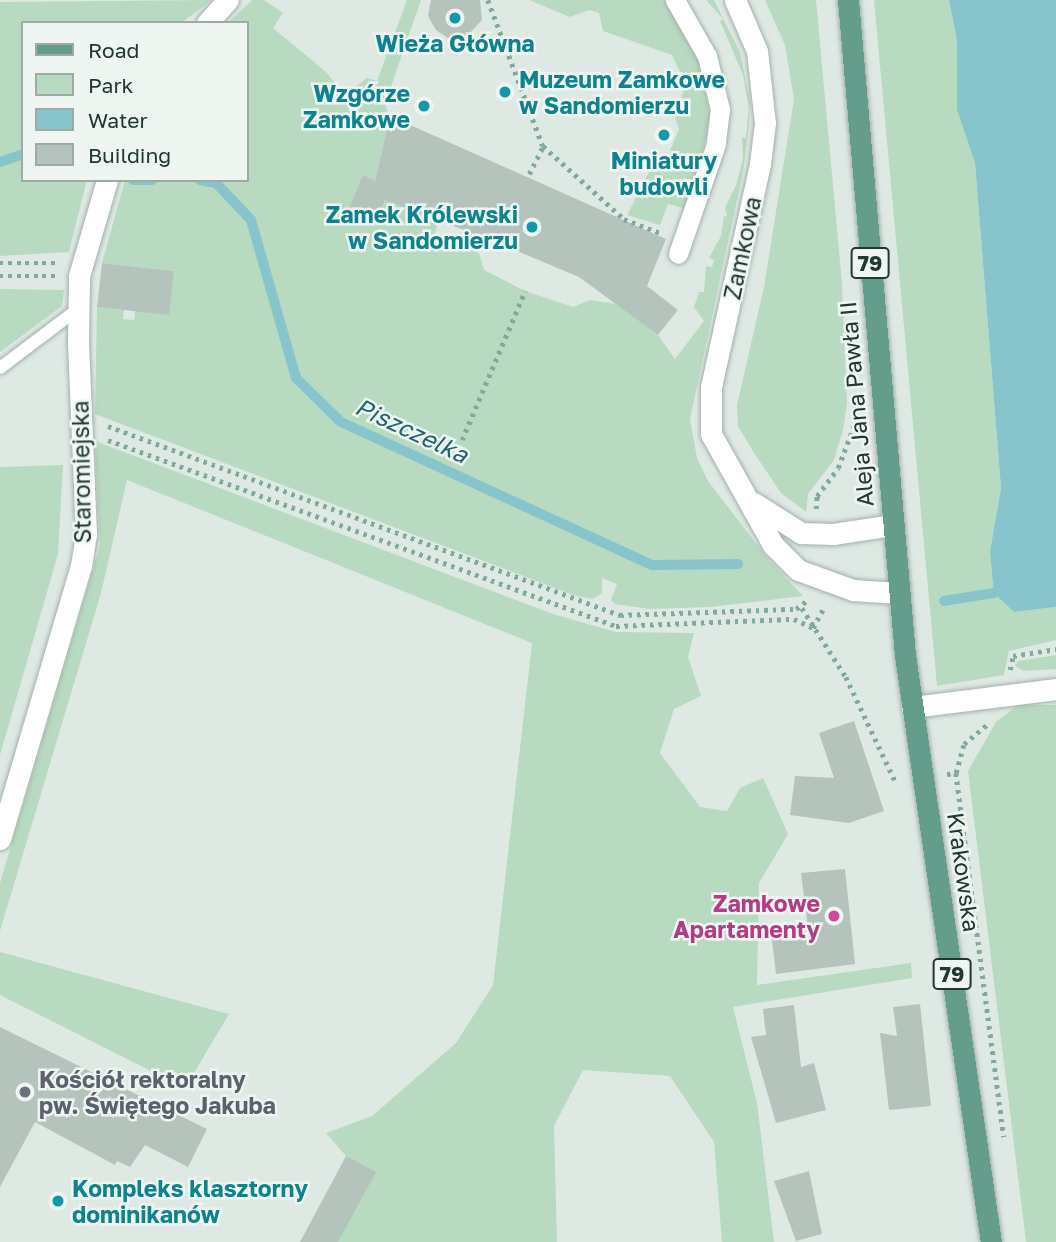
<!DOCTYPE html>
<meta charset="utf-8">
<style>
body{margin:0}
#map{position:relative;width:1056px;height:1242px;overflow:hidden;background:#dfe9e4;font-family:"Golos Text",sans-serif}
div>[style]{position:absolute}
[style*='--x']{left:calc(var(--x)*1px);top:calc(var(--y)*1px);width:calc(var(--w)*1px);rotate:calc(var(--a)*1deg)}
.green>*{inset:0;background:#b8dac0}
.water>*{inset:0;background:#88c4cc}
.stream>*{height:10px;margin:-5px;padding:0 5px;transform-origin:5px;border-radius:5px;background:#88c4cc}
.building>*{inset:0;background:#b4c4bd}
.path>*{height:4.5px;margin-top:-2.25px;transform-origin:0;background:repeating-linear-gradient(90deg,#80ab9c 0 3.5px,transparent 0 8.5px)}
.roads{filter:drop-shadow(0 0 2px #a2b0ab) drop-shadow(0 0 2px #a2b0ab)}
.service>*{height:12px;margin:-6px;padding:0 6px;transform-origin:6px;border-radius:6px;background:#fff}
.pedestrian>*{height:19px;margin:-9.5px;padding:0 9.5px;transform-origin:9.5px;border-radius:9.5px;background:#fff}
.minor>*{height:21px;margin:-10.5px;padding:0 10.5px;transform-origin:10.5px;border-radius:10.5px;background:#fff}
.primary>*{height:21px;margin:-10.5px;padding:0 10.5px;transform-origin:10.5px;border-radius:10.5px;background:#659d8d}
.dots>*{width:19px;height:19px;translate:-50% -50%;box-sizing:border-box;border:4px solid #eff6f2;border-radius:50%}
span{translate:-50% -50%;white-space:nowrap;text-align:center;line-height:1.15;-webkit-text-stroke:5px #eff6f2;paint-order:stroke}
.shield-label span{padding:2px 5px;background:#eff6f2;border:2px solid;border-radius:5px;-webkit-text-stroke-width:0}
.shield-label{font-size:21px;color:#213831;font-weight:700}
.culture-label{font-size:23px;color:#0d838f;font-weight:700}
.left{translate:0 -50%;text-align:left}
.right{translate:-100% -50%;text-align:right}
.street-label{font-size:23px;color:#213831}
.hotel-label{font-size:23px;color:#b23c85;font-weight:700}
.worship-label{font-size:23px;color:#5b616d;font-weight:700}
.water-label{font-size:24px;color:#1f6570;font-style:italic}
.legend{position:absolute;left:21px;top:21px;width:228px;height:161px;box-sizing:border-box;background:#eff6f2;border:2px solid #9daaa5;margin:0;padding:9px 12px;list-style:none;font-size:21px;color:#213831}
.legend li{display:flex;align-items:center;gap:14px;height:35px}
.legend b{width:35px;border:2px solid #9daaa5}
</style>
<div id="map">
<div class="green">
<i style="clip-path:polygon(212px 0,181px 23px,23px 23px,23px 180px,87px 180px,69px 252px,0 256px,0 2px)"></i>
<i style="clip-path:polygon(252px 0,264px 0,283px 13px,273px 28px,325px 71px,345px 95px,367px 78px,377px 81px,407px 0,421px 0,385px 104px,390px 117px,375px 181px,363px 176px,351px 206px,379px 215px,385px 199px,439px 220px,434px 235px,479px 253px,484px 270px,525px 291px,573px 307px,590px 300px,617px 304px,658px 335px,675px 359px,704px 321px,694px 307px,699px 292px,704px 292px,706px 266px,712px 267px,714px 260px,709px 258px,721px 236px,724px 216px,727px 216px,725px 208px,736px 185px,743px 159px,742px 137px,746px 138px,749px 107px,743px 75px,720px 21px,723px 19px,706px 0,714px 0,740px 52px,750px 101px,749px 126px,743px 172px,690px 419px,697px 458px,708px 481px,768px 559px,803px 596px,711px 607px,650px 609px,615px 604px,611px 600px,617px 584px,602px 578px,602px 593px,593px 599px,576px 596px,95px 414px,97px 307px,124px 310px,123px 319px,134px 320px,135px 311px,174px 271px,102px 263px,125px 180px,247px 180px,247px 23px,228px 23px)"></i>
<i style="clip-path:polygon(529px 0,663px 0,687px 30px,697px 55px,711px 121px,686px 209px,668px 204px,660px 225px,627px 215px,658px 155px,667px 158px,679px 129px,674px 116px,686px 85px,672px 55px,603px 31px,599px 13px,589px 10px,570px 17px)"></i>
<i style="clip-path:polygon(765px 0,816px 0,842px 283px,847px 403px,843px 430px,834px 460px,808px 494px,806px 512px,781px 493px,754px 453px,738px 426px,737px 405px,764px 287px,794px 99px,785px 45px)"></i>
<i style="clip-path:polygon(874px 0,949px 0,957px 41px,957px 110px,975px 163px,1001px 488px,990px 551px,1014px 612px,1056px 607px,1056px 640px,1009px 651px,1004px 675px,937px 686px)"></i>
<i style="clip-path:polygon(0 289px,64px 290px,62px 306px,0 352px)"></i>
<i style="clip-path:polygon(95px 441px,553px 614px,616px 632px,694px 633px,688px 657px,701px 696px,674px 709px,660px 753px,700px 807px,727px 811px,740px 788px,763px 778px,788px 834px,759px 883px,757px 985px,911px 963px,912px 978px,733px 1007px,757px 1103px,774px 1242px,722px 1242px,714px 1142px,670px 1076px,583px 1070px,554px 1126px,557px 1242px,338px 1242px,346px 1156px,326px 1133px,372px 1116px,456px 1043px,493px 985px,532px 643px,127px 480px,101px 593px,0 931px,0 883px,100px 546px)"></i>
<i style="clip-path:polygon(63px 465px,58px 554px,0 755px,0 467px)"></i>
<i style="clip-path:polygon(1056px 655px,1056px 669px,1024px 671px,1015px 666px,1018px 661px)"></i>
<i style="clip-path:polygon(1018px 705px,1056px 705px,1056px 1242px,1026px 1242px,968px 771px,996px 722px)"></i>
<i style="clip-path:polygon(0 952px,202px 1007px,229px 1014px,185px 1088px,0 995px)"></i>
</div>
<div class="water">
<i style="clip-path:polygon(949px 0,1056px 0,1056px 607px,1014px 612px,994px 593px,990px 551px,1001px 488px,975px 163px,957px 110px,957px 41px)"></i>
</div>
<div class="stream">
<i style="--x:0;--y:162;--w:24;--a:-19"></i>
<i style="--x:133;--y:180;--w:19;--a:0"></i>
<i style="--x:200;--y:180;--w:16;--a:11"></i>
<i style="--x:216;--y:183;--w:51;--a:46.6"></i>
<i style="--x:251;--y:220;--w:164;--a:74.1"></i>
<i style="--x:296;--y:378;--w:63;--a:44.4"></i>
<i style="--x:341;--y:422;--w:342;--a:24.7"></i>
<i style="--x:652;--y:565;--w:86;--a:-0.7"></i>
<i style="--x:944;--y:601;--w:51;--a:-9.1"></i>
</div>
<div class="building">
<i style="clip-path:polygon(431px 0,480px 0,482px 20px,467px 36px,448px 38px,436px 30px,428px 16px)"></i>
<i style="clip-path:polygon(390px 116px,666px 239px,647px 286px,678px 310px,658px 335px,579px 277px,498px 243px,385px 200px,379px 215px,350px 206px,363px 175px,375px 181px)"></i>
<i style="clip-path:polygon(102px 263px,174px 271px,169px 315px,97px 307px)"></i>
<i style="clip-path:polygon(854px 721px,884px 811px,849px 823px,790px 815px,795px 776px,834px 778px,819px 733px)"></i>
<i style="clip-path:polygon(845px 869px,855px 964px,776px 974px,771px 933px,808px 928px,801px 873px)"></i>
<i style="clip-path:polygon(920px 1004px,931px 1106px,889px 1110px,880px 1033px,897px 1036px,893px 1007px)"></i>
<i style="clip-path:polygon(794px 1005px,801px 1067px,814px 1063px,826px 1110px,776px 1123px,751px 1037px,766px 1035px,763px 1009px)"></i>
<i style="clip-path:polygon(0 1027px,207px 1129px,188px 1167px,145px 1145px,130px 1167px,117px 1161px,115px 1165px,35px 1122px,0 1187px)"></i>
<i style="clip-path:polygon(346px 1156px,376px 1172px,338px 1242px,300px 1242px)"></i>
<i style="clip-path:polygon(809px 1171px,822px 1234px,796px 1241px,774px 1181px)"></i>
</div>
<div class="path">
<i style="--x:488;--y:0;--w:156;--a:69.4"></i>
<i style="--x:543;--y:146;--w:109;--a:42"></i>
<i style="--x:624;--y:219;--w:39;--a:21"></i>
<i style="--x:529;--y:174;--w:31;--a:-63"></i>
<i style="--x:0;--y:263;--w:59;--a:0"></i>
<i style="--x:0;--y:276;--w:55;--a:0"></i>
<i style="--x:108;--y:426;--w:546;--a:20.26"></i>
<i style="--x:620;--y:615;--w:176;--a:-2"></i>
<i style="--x:796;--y:609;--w:16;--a:-38"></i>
<i style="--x:108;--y:440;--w:541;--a:20.11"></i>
<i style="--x:616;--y:626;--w:178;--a:-2.3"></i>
<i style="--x:794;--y:619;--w:21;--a:25"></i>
<i style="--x:813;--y:628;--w:24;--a:-62"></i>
<i style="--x:462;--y:440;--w:162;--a:-67.1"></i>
<i style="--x:816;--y:509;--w:13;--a:-86"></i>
<i style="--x:817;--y:496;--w:35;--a:-53"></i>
<i style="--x:838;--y:468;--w:51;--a:-69.4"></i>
<i style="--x:802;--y:608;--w:82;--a:57.5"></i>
<i style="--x:846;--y:677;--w:117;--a:64.7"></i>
<i style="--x:1010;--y:670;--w:14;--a:-78"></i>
<i style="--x:1013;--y:656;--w:44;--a:-9.2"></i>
<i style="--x:956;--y:773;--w:30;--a:-75"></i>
<i style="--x:964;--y:744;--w:30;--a:-40"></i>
<i style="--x:947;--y:774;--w:9;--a:-6"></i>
<i style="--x:956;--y:773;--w:367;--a:82.5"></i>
</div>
<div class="roads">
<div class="service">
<i style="--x:0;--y:368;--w:98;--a:-37.1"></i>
</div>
<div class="pedestrian">
<i style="--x:675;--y:0;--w:64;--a:60.3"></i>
<i style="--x:707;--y:56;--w:55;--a:76.2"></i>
<i style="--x:720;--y:109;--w:35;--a:97"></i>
<i style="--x:716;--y:144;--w:116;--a:109.1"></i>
</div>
<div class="minor">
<i style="--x:735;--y:0;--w:56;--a:66.7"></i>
<i style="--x:757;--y:51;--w:72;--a:83.7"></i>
<i style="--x:765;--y:123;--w:41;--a:97"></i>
<i style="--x:760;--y:164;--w:228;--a:102.4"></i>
<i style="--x:711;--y:387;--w:47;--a:90"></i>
<i style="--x:711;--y:434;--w:127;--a:60.8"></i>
<i style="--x:773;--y:545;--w:35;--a:45"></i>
<i style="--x:798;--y:570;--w:59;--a:20"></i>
<i style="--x:853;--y:590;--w:45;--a:3.8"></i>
<i style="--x:207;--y:23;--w:31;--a:-48"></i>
<i style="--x:754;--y:503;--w:56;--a:32.6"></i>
<i style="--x:801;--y:533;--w:32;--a:2"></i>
<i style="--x:833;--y:534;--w:61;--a:-8.5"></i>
<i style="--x:912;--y:707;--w:145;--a:-7.1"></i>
<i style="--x:0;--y:839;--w:285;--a:-73.5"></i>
<i style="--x:81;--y:566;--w:32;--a:-81"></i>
<i style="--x:86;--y:534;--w:191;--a:-92.4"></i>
<i style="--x:78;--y:343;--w:67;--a:-89.1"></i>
<i style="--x:79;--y:276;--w:100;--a:-73.7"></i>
</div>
<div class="primary">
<i style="--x:848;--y:0;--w:657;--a:85.03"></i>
<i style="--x:905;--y:655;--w:593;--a:81.67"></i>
</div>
</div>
<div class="dots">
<i style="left:455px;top:18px;background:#0f9aa8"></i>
<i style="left:505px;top:92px;background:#0f9aa8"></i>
<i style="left:424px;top:106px;background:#0f9aa8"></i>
<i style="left:664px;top:135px;background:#0f9aa8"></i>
<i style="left:532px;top:227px;background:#0f9aa8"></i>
<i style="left:834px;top:916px;background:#d1479c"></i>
<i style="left:25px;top:1092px;background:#6b7280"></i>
<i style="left:58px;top:1201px;background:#0f9aa8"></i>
</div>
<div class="shield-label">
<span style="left:870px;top:263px">79</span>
<span style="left:952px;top:974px">79</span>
</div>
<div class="culture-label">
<span style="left:455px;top:43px">Wieża Główna</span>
<span class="left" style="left:519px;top:92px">Muzeum Zamkowe<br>w Sandomierzu</span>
<span class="right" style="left:410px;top:106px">Wzgórze<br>Zamkowe</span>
<span style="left:664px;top:173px">Miniatury<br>budowli</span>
<span class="right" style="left:518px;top:227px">Zamek Królewski<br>w Sandomierzu</span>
<span class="left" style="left:72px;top:1201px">Kompleks klasztorny<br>dominikanów</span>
</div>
<div class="street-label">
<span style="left:742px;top:248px;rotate:-78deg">Zamkowa</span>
<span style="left:856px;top:404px;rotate:-95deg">Aleja Jana Pawła II</span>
<span style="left:81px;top:472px;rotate:-91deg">Staromiejska</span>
<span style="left:964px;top:872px;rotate:82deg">Krakowska</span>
</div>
<div class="hotel-label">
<span class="right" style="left:820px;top:916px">Zamkowe<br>Apartamenty</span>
</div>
<div class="worship-label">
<span class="left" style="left:39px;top:1092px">Kościół rektoralny<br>pw. Świętego Jakuba</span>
</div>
<div class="water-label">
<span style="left:412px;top:430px;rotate:25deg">Piszczelka</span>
</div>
<ul class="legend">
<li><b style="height:9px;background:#659d8d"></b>Road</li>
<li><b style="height:19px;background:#b8dac0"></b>Park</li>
<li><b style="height:19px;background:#88c4cc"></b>Water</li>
<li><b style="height:19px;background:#b4c4bd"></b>Building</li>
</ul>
</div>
